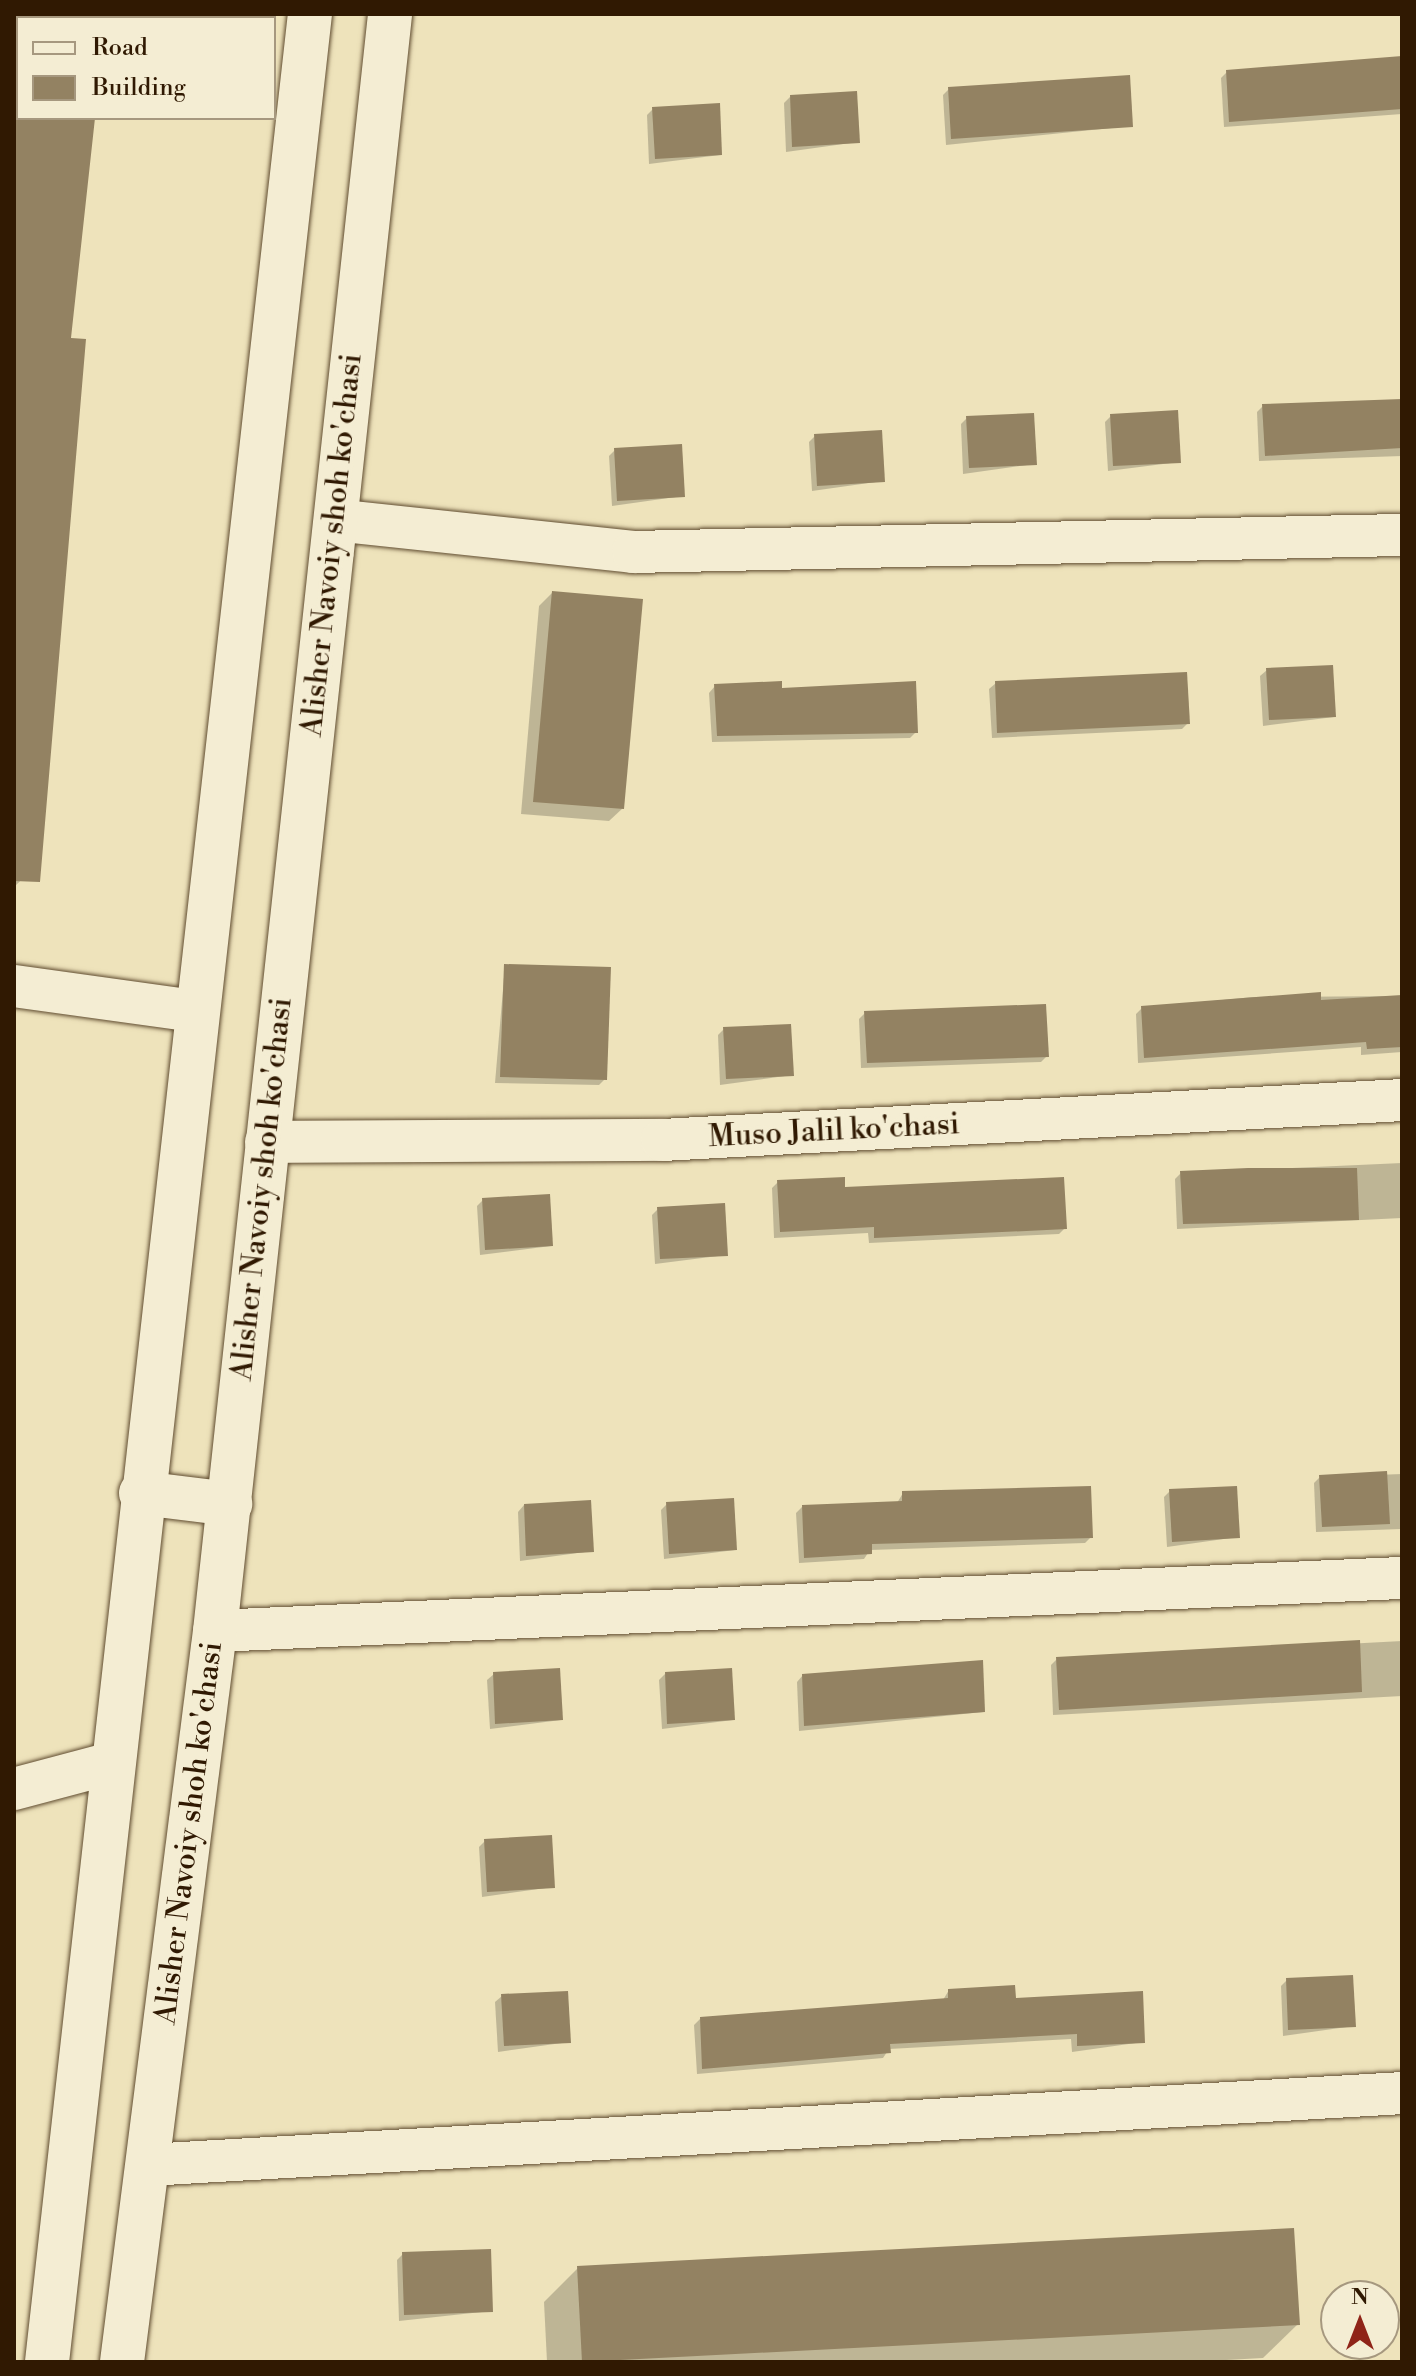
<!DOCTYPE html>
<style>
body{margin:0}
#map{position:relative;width:1416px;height:2376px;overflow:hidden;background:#eee3bb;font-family:"Libre Bodoni",serif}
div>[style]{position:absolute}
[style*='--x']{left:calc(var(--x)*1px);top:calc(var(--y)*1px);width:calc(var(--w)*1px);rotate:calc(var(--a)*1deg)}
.shadow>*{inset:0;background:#0003}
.building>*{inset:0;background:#938262}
.roads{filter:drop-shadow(0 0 2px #604c30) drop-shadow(0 0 2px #604c30)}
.street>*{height:42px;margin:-21px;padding:0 21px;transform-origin:21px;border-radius:21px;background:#f4edd3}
.secondary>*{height:44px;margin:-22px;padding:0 22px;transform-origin:22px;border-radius:22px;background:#f4edd3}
span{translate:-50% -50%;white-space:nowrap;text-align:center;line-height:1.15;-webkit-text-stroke:7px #f4edd3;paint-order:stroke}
.street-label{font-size:30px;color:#301902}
.frame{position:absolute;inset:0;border:16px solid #301902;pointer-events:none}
.legend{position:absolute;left:16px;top:16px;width:260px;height:104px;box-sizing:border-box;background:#f4edd3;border:2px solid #a6987f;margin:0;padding:10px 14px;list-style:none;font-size:24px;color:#301902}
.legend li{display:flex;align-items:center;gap:16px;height:40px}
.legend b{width:40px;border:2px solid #a6987f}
.north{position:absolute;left:1320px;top:2280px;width:80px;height:80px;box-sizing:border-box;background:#f4edd3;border:2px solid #a6987f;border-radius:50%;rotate:0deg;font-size:22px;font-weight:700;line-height:32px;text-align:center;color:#301902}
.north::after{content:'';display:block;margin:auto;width:28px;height:36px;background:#8f2418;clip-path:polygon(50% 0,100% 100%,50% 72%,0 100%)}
</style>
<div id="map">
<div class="shadow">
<i style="clip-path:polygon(14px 14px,105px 14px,18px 18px,18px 118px,93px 118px,69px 340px,40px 862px,14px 887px)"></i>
<i style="clip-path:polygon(1402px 59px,1402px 114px,1224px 127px,1221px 78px,1227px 72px)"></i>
<i style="clip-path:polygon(949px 89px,1131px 126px,946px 145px,943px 95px)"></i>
<i style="clip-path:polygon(790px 97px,858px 142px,786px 152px,784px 103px)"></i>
<i style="clip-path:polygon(653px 109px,720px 155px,649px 164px,647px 115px)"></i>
<i style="clip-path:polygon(1402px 401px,1402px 456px,1259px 461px,1257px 412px,1263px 406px)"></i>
<i style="clip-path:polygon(1111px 416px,1179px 462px,1108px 471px,1105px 422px)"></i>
<i style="clip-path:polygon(967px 418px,1034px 464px,963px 474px,961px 424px)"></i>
<i style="clip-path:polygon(815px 436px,883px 481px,812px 491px,809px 442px)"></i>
<i style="clip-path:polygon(615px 450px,683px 496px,612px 506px,609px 456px)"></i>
<i style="clip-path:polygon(552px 593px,623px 808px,609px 821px,521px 814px,539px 606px)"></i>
<i style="clip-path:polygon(1402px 669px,1402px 720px,1400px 671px)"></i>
<i style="clip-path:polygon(1267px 670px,1334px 717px,1263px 726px,1260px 676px)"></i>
<i style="clip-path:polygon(996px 683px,1188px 723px,1182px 729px,992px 738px,989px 689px)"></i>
<i style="clip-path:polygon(715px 686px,781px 690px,916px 732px,910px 738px,712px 742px,709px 693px)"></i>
<i style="clip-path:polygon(505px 966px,605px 1079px,599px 1085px,495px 1083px)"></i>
<i style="clip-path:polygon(1402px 996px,1402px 1052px,1361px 1055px,1361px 1047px,1138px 1063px,1136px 1014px,1142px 1008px,1253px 997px)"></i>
<i style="clip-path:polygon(865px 1013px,1047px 1056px,1041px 1062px,861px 1068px,859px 1019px)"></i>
<i style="clip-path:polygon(724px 1029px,792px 1075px,720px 1085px,718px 1035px)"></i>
<i style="clip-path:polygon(1402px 1163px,1402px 1218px,1177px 1229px,1175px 1179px,1181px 1173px)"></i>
<i style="clip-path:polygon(778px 1182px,843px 1189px,1065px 1228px,1059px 1234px,869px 1243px,868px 1233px,774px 1238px,772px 1188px)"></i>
<i style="clip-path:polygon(483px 1200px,551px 1246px,480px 1255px,477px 1206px)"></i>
<i style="clip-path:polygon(658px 1209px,726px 1255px,655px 1264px,652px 1215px)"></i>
<i style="clip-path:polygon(1402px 1474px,1402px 1529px,1316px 1532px,1314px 1483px,1320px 1477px)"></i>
<i style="clip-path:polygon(1170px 1491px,1238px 1537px,1167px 1547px,1164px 1497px)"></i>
<i style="clip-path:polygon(903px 1493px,1091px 1537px,1085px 1543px,870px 1550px,864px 1559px,799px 1563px,796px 1513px,802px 1507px,897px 1503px)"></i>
<i style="clip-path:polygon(667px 1504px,735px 1550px,664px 1559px,661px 1510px)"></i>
<i style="clip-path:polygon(524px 1505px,592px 1551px,520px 1561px,518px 1512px)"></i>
<i style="clip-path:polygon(1402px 1641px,1402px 1696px,1053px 1715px,1051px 1665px,1057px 1659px)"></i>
<i style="clip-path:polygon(494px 1674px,561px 1720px,490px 1729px,487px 1680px)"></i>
<i style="clip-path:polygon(665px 1674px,733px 1720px,662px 1729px,659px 1680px)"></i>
<i style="clip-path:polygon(803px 1675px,983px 1712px,799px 1731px,797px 1682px)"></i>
<i style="clip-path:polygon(485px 1841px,553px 1887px,482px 1897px,479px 1847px)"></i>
<i style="clip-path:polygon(1287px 1980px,1354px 2026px,1283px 2036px,1281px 1986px)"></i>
<i style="clip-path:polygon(949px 1990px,1014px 2000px,1143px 2042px,1072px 2052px,1071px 2039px,889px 2049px,883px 2058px,697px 2074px,694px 2025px,700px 2019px,943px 2000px)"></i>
<i style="clip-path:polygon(502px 1996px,569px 2042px,498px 2052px,495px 2002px)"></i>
<i style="clip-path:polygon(403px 2254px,491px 2311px,399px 2321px,397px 2260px)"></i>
<i style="clip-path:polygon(578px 2268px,1298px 2324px,1263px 2358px,1190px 2362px,547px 2362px,544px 2302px)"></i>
</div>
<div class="building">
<i style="clip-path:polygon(1402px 56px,1402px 109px,1229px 122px,1226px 70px)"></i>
<i style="clip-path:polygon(1130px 75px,1133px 127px,951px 139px,948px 87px)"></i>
<i style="clip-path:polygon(857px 91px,860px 143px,792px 147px,790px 95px)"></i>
<i style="clip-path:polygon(720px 103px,722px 155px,655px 159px,652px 107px)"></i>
<i style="clip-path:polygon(14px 118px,95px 118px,71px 338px,86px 339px,40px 882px,14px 881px)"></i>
<i style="clip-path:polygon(1402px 399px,1402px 448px,1265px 456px,1262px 404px)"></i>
<i style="clip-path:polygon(1178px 410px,1181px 463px,1113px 466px,1110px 414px)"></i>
<i style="clip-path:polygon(1034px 413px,1037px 465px,969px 468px,966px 416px)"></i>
<i style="clip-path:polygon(882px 430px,885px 482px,817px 486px,814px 434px)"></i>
<i style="clip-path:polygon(682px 444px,685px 497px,617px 501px,614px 448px)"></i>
<i style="clip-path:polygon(552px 591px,643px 599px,624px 809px,533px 802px)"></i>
<i style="clip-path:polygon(1333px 665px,1336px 717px,1269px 720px,1266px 668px)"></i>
<i style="clip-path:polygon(1187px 672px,1190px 724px,997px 733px,995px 681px)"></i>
<i style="clip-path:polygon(782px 681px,782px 688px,916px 681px,918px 733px,717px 736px,714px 684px)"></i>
<i style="clip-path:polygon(504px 964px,611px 967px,607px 1080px,500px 1077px)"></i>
<i style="clip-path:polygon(1321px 992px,1321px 1000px,1402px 995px,1402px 1047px,1367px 1049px,1366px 1042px,1144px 1058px,1141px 1006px)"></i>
<i style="clip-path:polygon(1046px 1004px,1049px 1057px,867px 1063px,864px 1011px)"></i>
<i style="clip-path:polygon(791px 1024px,794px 1076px,726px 1079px,723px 1027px)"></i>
<i style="clip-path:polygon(1248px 1168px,1357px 1168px,1359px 1220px,1183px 1224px,1180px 1171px)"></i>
<i style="clip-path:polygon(845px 1177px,845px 1187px,1064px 1177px,1067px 1229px,874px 1238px,874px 1227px,780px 1232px,777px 1180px)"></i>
<i style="clip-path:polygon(550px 1194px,553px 1246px,485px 1250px,482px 1198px)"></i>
<i style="clip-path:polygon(725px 1203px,728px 1256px,660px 1259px,657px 1207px)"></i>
<i style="clip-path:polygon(1387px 1471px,1390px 1524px,1322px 1527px,1319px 1475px)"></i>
<i style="clip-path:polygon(1091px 1486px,1093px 1538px,872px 1544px,872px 1554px,804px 1558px,802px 1505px,902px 1501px,902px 1491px)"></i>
<i style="clip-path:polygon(1237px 1486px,1240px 1538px,1172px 1542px,1169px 1489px)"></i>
<i style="clip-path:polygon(734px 1498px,737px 1550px,669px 1554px,666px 1502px)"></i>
<i style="clip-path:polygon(591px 1500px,594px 1552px,526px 1556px,524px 1504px)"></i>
<i style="clip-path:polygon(1360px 1640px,1362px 1692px,1059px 1710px,1056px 1657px)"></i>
<i style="clip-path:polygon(983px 1660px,985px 1712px,804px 1726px,802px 1674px)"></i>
<i style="clip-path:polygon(560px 1668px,563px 1720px,495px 1724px,493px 1672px)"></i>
<i style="clip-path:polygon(732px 1668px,735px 1720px,667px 1724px,665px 1672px)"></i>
<i style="clip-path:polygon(552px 1835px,555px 1888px,487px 1892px,484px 1839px)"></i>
<i style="clip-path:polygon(1353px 1975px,1356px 2027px,1288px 2030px,1286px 1978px)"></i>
<i style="clip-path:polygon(1015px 1985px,1016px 1998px,1143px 1991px,1145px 2043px,1077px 2046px,1077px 2034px,890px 2044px,891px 2053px,702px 2069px,700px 2017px,948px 1998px,948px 1989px)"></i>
<i style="clip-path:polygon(568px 1991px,571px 2043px,504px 2046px,501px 1994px)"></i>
<i style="clip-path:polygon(1294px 2228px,1300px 2325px,582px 2362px,577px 2266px)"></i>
<i style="clip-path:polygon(491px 2249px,493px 2312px,404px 2315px,402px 2252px)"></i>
</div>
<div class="roads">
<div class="street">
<i style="--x:335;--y:520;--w:300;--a:6.1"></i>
<i style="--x:633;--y:552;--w:769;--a:-1.27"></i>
<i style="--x:14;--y:986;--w:183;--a:7.9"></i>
<i style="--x:266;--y:1142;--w:396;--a:-0.3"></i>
<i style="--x:662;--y:1140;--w:741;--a:-3.09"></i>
<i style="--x:215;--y:1631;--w:1188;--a:-2.56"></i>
<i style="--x:14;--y:1789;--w:101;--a:-14.9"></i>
<i style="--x:147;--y:2165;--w:1257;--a:-3.28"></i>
</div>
<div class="secondary">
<i style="--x:141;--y:1493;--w:90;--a:7"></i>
<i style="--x:47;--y:2362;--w:2363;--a:-83.61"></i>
<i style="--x:122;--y:2362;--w:737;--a:-82.75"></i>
<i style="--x:215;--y:1631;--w:1626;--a:-83.82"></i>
</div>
</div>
<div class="street-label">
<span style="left:332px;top:545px;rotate:-84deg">Alisher Navoiy shoh ko'chasi</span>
<span style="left:834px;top:1131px;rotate:-3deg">Muso Jalil ko'chasi</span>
<span style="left:262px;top:1189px;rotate:-84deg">Alisher Navoiy shoh ko'chasi</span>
<span style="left:189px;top:1833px;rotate:-83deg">Alisher Navoiy shoh ko'chasi</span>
</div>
<div class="frame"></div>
<ul class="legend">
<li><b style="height:10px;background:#f4edd3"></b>Road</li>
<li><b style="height:22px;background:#938262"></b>Building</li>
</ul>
<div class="north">N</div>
</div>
